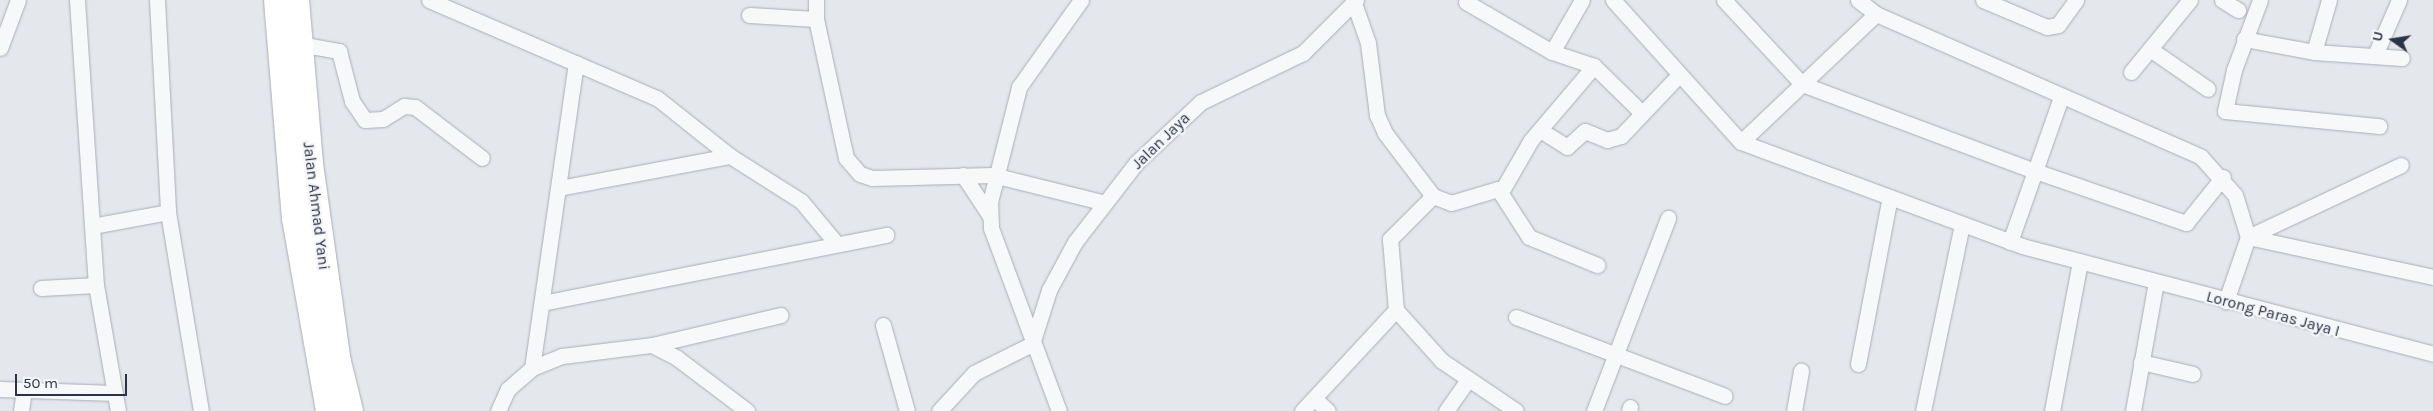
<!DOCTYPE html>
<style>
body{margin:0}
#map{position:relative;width:2433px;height:411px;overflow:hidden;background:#e4e7ec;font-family:Karla,sans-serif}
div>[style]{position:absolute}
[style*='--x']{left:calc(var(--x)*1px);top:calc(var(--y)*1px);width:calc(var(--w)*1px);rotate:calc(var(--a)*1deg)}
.roads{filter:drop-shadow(0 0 1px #a9aeb7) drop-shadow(0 0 1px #a9aeb7)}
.minor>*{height:15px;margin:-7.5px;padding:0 7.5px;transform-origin:7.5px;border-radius:7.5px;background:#f7f8fa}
.trunk>*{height:26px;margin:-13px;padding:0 13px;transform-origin:13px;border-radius:13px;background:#fff}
span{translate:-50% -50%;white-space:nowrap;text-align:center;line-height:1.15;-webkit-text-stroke:4.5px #f4f6f9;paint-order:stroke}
.street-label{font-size:16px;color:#2b3445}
.north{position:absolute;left:2368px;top:15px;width:50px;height:50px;-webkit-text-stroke:4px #f4f6f9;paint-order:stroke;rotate:283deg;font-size:14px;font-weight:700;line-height:20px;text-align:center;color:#2b3445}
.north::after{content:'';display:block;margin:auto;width:18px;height:22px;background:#2b3445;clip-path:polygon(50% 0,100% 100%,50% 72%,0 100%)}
.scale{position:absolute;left:15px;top:374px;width:112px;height:22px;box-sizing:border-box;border:2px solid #2b3445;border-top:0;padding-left:6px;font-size:15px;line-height:18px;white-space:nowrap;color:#2b3445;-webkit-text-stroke:4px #f4f6f9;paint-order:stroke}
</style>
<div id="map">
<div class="roads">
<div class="minor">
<i style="--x:77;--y:0;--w:286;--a:86.2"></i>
<i style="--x:96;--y:285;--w:128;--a:80.1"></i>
<i style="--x:157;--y:0;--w:212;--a:87"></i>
<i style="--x:168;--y:212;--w:202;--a:80.6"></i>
<i style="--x:429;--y:0;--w:248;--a:23.3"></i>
<i style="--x:657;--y:98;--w:93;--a:38.5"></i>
<i style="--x:730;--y:156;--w:84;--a:32.4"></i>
<i style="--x:801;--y:201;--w:55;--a:50.2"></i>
<i style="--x:816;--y:0;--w:19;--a:90"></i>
<i style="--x:816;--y:19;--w:142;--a:77.8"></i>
<i style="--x:846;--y:158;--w:21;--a:49"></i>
<i style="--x:860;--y:174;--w:13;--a:18"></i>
<i style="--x:872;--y:178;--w:121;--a:-1.4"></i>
<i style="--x:993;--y:175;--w:115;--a:14"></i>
<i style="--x:1613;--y:0;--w:191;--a:48"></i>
<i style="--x:1741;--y:142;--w:186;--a:-43.5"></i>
<i style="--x:1876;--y:14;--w:355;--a:23.7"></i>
<i style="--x:2201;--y:157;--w:51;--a:48.2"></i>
<i style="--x:2235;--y:195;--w:44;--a:72.8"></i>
<i style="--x:2248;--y:237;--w:68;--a:109"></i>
<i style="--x:1724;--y:0;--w:115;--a:47.1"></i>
<i style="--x:1802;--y:84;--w:249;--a:20.5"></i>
<i style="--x:2035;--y:171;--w:160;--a:19"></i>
<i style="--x:2186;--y:223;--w:59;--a:-51.2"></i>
<i style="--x:1858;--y:0;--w:23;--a:38"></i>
<i style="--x:1983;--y:0;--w:69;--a:22.9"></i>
<i style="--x:2047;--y:27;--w:11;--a:-10"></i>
<i style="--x:2058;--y:25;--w:31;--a:-54"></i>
<i style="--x:2222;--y:0;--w:19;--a:32"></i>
<i style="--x:2260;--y:0;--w:75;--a:110.4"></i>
<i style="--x:2234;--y:70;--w:42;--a:102.4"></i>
<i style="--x:2225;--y:111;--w:155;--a:5.6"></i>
<i style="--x:1466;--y:2;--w:99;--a:30.2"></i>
<i style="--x:1552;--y:52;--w:60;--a:-60"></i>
<i style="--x:1354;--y:3;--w:42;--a:70.7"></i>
<i style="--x:1368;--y:43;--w:73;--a:82.9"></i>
<i style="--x:1377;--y:115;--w:20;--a:66"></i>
<i style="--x:1385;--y:133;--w:79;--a:52.7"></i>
<i style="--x:1433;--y:196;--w:19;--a:21"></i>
<i style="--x:1451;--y:203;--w:49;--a:-16.6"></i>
<i style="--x:1498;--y:189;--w:57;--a:57.1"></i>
<i style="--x:1529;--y:237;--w:74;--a:22.4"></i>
<i style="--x:749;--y:15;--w:67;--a:3.4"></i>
<i style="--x:2244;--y:39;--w:71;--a:10.5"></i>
<i style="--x:2314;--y:52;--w:54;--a:-73.9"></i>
<i style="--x:299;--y:44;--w:41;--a:9.9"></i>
<i style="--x:339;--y:51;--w:52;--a:75.4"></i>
<i style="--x:352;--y:101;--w:23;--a:56"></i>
<i style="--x:365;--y:120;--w:18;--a:-3"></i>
<i style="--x:383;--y:119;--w:25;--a:-32"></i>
<i style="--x:404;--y:106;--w:11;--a:5"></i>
<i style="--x:415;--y:107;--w:84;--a:37.3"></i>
<i style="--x:0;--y:48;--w:51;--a:-69.4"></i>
<i style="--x:2150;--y:49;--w:70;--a:34.6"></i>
<i style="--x:1552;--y:52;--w:44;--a:18.4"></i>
<i style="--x:1594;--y:66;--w:67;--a:44.4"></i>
<i style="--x:2314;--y:52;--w:88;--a:3.9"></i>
<i style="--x:2375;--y:55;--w:60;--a:-66.4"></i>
<i style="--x:2131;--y:72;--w:93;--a:-50.7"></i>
<i style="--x:1540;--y:130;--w:32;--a:32"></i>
<i style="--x:1567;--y:147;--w:24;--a:-42"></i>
<i style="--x:1585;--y:131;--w:24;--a:22"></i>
<i style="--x:1607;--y:140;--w:15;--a:-16"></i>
<i style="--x:1621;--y:136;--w:83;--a:-46.5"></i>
<i style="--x:1741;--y:142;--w:300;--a:20.3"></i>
<i style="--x:2022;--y:246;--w:425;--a:14.7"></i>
<i style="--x:963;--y:175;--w:49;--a:56.6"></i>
<i style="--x:559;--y:188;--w:174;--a:-10.6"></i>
<i style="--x:1501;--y:192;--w:60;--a:-60"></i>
<i style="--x:1531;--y:140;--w:97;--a:-49.6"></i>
<i style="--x:1433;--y:196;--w:61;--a:135"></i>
<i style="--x:1390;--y:239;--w:71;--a:85.2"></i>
<i style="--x:1396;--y:310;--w:69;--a:48"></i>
<i style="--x:1442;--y:361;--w:89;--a:34"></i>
<i style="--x:92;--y:226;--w:77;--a:-10.4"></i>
<i style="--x:2248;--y:237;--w:189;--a:12.2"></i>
<i style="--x:2248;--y:237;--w:169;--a:-25.2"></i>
<i style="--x:2010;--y:242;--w:154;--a:-70.6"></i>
<i style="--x:41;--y:288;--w:55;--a:-3.1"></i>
<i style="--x:542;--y:303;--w:351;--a:-11.2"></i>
<i style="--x:1516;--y:317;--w:223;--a:20.7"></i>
<i style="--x:883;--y:325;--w:89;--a:74.4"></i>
<i style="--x:1032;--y:344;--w:57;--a:-72.5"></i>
<i style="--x:1049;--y:290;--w:55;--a:-61.6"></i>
<i style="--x:1075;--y:242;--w:100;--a:-52.3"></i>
<i style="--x:1136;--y:163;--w:89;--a:-43.2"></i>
<i style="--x:1201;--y:102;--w:113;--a:-25.7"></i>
<i style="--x:1303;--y:53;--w:75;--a:-45"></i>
<i style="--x:652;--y:345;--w:132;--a:-13.1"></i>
<i style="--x:2141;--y:362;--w:53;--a:13"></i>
<i style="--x:1858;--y:364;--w:170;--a:-79.2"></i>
<i style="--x:532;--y:368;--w:308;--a:-81.8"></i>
<i style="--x:0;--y:389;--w:114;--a:2"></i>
<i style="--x:1314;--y:398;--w:19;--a:43"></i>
<i style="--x:21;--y:411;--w:21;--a:-82"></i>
<i style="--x:498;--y:411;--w:24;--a:-66"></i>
<i style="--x:508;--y:389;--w:32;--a:-41"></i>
<i style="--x:532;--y:368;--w:32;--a:-22"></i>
<i style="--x:562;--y:356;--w:91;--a:-7"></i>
<i style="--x:652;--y:345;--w:28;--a:27"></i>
<i style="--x:677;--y:358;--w:88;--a:37.1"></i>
<i style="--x:939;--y:411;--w:52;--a:-47.4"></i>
<i style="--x:974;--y:373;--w:65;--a:-26.6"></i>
<i style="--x:1059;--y:411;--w:195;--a:-110.4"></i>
<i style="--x:991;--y:228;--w:26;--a:-92"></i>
<i style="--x:990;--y:202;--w:119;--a:-75.8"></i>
<i style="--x:1019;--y:87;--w:107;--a:-54.5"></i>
<i style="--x:1302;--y:411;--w:138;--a:-47.1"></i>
<i style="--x:1446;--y:411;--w:37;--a:-55"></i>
<i style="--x:1594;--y:411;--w:207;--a:-69"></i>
<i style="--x:1629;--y:411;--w:4;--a:-76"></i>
<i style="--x:1794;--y:411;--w:41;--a:-80.1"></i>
<i style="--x:1923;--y:411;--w:191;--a:-78.2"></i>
<i style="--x:2052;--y:411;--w:152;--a:-79.4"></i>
<i style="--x:2133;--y:411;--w:131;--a:-79.9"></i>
</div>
<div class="trunk">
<i style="--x:277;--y:0;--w:219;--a:85.3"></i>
<i style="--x:295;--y:218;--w:196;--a:80"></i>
<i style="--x:296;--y:0;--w:165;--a:85.1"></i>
<i style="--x:310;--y:164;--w:200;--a:82"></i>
<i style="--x:338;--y:362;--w:50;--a:76.2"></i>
</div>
</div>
<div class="street-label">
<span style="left:1161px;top:141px;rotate:-44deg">Jalan Jaya</span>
<span style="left:316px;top:206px;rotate:83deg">Jalan Ahmad Yani</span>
<span style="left:2273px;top:314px;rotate:15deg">Lorong Paras Jaya I</span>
</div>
<div class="north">U</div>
<div class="scale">50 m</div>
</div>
